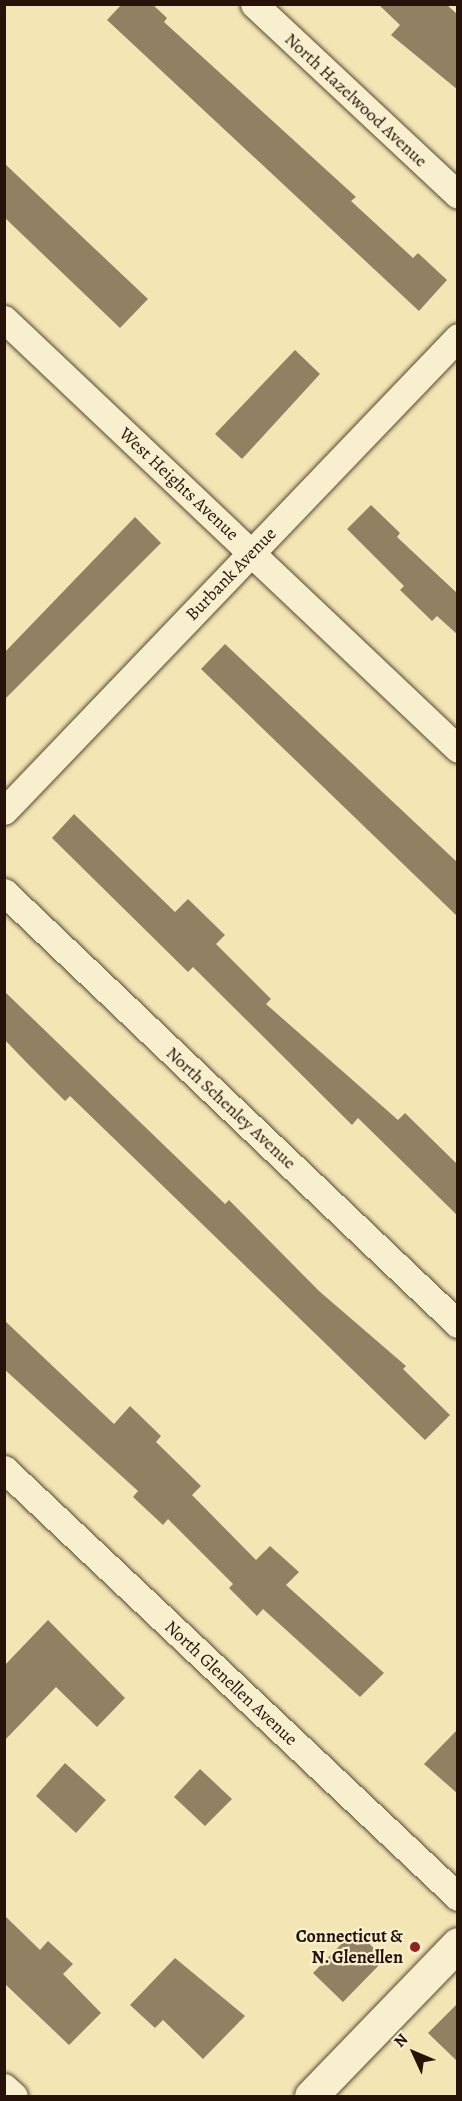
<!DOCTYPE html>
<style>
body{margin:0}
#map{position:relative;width:462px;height:2101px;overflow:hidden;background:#f4e6b4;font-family:Alegreya,serif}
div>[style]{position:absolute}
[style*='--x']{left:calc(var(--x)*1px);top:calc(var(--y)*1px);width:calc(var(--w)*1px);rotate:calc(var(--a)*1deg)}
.building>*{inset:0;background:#918061}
.roads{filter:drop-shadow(0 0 2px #5a4733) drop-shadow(0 0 2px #5a4733)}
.minor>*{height:27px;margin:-13.5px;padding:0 13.5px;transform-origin:13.5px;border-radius:13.5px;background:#f8efce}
.tertiary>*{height:33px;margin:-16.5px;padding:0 16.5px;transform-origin:16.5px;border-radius:16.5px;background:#f8efce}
.dots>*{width:16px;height:16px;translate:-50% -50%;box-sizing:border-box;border:3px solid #f8efce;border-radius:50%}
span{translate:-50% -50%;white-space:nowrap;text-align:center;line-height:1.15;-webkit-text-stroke:4.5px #f8efce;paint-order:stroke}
.street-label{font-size:18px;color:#261208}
.poi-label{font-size:18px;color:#261208;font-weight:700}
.right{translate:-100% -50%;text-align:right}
.frame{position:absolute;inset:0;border:6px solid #261208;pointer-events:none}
.north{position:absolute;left:384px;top:2023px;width:60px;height:60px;-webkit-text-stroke:4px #f8efce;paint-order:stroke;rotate:314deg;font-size:16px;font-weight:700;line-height:24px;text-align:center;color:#261208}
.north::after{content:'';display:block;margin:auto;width:21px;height:27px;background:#261208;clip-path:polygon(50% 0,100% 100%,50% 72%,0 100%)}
</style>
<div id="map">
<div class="building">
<i style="clip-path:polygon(122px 4px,152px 4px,167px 18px,164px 22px,356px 197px,351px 201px,413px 258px,418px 253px,447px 280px,419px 311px,107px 20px)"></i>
<i style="clip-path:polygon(378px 4px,446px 4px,458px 15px,458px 90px,391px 35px,400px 25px)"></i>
<i style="clip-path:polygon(4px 163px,148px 299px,120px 328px,4px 217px)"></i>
<i style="clip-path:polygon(295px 350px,320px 374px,242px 459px,215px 434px)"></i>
<i style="clip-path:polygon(371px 505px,400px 533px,397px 537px,458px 594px,458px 635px,437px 616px,432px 621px,400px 590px,404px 586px,347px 529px)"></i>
<i style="clip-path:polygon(135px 517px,161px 543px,4px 700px,4px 653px)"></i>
<i style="clip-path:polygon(225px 644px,458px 863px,458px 917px,201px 669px)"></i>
<i style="clip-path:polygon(74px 814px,175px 912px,188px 899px,225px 935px,216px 944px,271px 999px,266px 1004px,398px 1120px,405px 1113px,458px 1165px,458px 1216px,358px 1118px,352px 1125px,193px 967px,188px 972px,52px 838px)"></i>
<i style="clip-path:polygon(4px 991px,225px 1204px,229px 1200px,319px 1291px,406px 1366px,403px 1369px,450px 1415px,425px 1440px,70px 1096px,65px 1101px,28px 1064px,4px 1039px)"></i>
<i style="clip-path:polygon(4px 1320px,114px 1424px,130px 1406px,161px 1436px,156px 1442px,201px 1486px,192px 1495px,256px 1560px,270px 1546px,299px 1572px,286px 1585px,384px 1673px,360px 1697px,263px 1609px,257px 1616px,229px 1588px,233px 1584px,168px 1519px,163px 1525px,133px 1497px,138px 1491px,4px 1369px)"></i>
<i style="clip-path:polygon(48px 1620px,125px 1698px,97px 1727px,56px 1687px,4px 1741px,4px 1666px)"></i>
<i style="clip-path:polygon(458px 1729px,458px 1794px,424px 1764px)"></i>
<i style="clip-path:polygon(65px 1763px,106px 1800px,76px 1833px,36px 1796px)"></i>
<i style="clip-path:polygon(200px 1769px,232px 1799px,205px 1826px,174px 1797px)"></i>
<i style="clip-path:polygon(4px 1915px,40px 1950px,48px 1941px,73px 1964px,63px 1974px,101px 2013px,69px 2045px,4px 1983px)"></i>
<i style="clip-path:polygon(355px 1930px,385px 1959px,343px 2002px,313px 1973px)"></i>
<i style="clip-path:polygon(175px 1958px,245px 2016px,203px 2059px,163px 2020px,155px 2028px,130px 2005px)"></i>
<i style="clip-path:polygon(458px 2003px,458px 2062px,428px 2033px)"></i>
</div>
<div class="roads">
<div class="minor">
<i style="--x:254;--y:4;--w:279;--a:43.1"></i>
<i style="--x:4;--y:319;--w:625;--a:43.44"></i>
<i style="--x:4;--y:811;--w:656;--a:-46.23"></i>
<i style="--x:4;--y:892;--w:627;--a:43.58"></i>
<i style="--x:4;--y:1469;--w:624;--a:43.31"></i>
<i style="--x:4;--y:2087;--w:13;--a:42"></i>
</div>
<div class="tertiary">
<i style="--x:311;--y:2096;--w:211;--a:-46"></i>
</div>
</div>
<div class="dots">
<i style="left:415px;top:1947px;background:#8f2418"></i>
</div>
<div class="street-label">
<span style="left:356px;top:100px;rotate:43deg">North Hazelwood Avenue</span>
<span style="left:179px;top:484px;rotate:43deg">West Heights Avenue</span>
<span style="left:231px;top:574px;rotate:-46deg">Burbank Avenue</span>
<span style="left:231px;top:1108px;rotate:43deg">North Schenley Avenue</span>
<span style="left:231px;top:1683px;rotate:43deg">North Glenellen Avenue</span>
</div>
<div class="poi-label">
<span class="right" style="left:403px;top:1947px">Connecticut &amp;<br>N. Glenellen</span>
</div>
<div class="frame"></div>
<div class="north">N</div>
</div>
